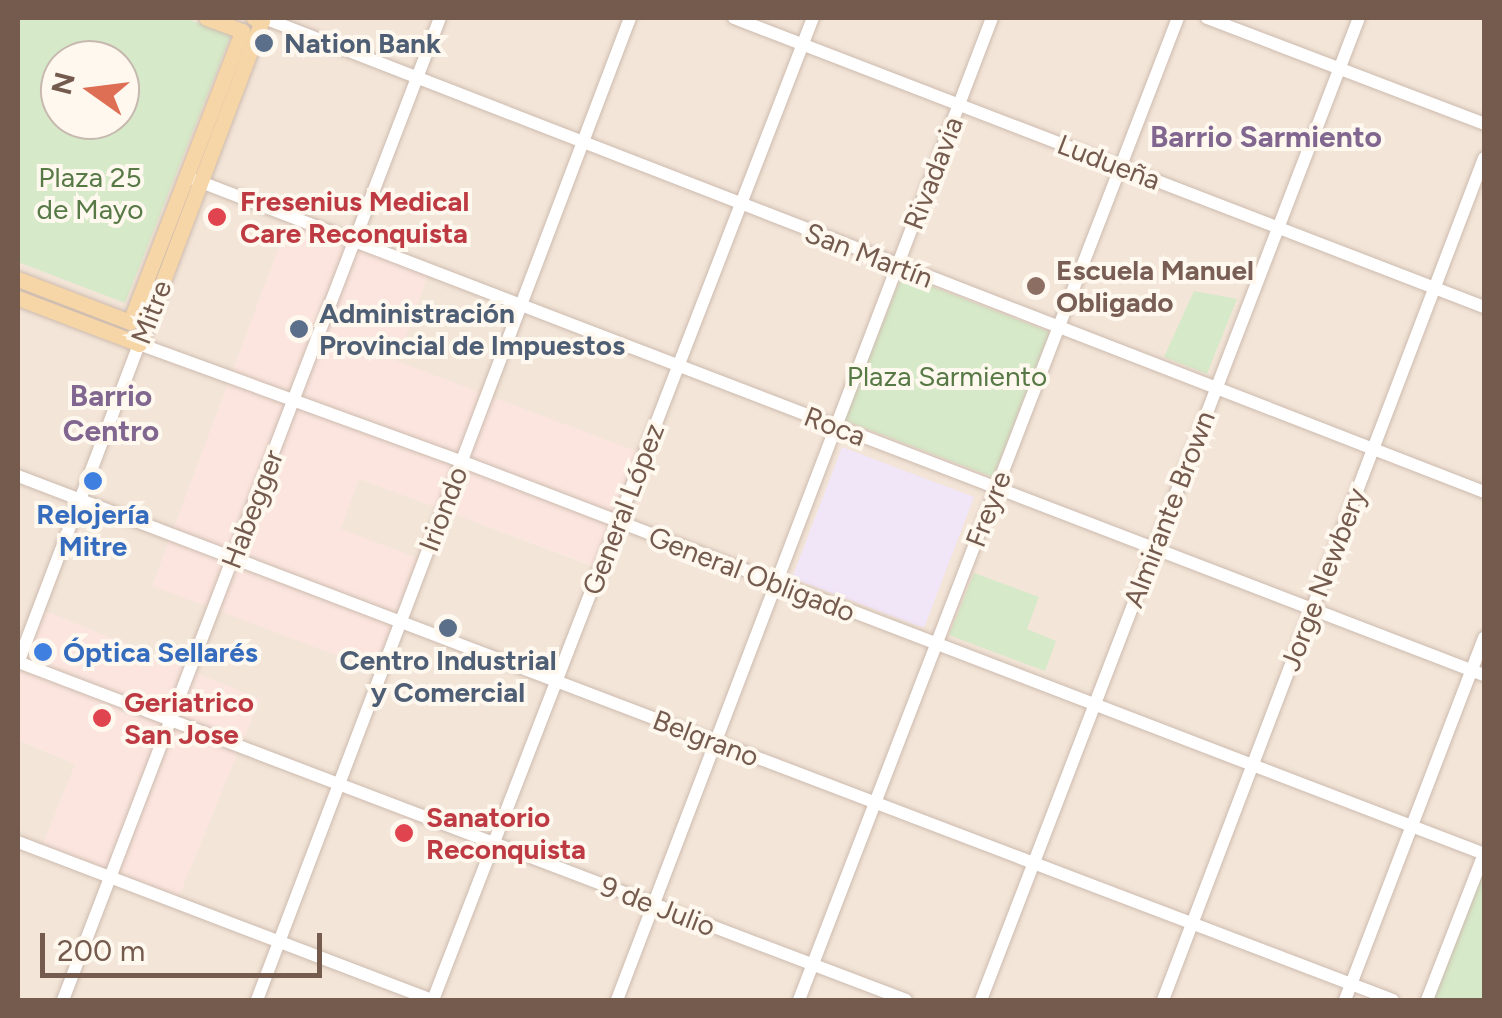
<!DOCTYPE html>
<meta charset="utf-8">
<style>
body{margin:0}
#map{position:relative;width:1502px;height:1018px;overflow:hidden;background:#fbf4e9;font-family:Figtree,sans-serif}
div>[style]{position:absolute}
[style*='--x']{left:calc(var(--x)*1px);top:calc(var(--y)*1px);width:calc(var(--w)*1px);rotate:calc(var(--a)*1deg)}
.residential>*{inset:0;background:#f3e5d8}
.commercial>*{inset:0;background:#fbe5de}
.education>*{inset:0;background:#f1e5f8}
.green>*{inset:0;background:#d6e9c8}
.roads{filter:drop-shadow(0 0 2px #cdbbaf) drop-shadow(0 0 2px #cdbbaf)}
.minor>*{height:12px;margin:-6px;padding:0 6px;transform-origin:6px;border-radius:6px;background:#fff}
.major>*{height:15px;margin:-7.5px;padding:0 7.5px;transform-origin:7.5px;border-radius:7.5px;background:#f6d5a6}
.dots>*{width:28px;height:28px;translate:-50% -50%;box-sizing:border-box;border:5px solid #fef8ef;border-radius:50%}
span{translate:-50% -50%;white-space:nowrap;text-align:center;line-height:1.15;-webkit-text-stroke:8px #fef8ef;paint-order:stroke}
.service-label{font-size:28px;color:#4e5e75;font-weight:700}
.left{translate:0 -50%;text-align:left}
.street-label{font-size:28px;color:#755a4e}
.park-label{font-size:28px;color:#577946}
.health-label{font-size:28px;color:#be3a42;font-weight:700}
.education-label{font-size:28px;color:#785e54;font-weight:700}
.shop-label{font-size:28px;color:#366cbe;font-weight:700}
.neighbourhood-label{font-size:30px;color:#816690;font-weight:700}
.frame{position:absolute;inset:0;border:20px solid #755a4e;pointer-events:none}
.north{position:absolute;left:40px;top:40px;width:100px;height:100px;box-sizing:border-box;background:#fef8ef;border:2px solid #c7b9af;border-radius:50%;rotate:284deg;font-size:28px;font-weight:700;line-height:40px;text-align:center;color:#755a4e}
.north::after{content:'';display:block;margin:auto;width:35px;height:45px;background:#de6f55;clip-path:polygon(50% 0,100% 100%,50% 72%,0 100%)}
.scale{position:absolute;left:40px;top:933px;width:282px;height:45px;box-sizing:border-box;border:5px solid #755a4e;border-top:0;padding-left:12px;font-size:30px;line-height:35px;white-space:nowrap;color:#755a4e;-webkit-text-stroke:8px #fef8ef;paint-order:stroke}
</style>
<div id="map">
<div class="residential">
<i style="clip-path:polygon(evenodd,18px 18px,1484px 18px,1484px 1000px,18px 1000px,18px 740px,75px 764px,175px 906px,18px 658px,18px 18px,60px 60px,120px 60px,120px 120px,60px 120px,60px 60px,18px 18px,396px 361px,603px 570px,359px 478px,340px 529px,152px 585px,396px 361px)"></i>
</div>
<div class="commercial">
<i style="clip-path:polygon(289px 220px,429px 273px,397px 361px,647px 455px,604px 570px,359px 479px,341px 529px,423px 560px,381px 672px,152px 586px)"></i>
<i style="clip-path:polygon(38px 608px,260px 699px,175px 906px,40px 851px,75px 764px,18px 740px,18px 658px)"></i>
</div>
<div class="education">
<i style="clip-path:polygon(842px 447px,974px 497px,924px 628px,792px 578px)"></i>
</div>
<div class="green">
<i style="clip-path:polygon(evenodd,18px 18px,185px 18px,231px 35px,125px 303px,18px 262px,18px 18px,60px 60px,120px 60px,120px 120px,60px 120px,60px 60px)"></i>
<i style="clip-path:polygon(902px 275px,1050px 332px,993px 477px,844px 420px)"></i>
<i style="clip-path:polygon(1194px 291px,1237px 299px,1207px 374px,1164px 357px)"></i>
<i style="clip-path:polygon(974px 573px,1039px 597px,1027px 629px,1056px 641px,1045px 671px,949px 635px)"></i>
<i style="clip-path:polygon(1484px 866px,1484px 1000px,1431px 1000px)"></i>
</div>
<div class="roads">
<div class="minor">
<i style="--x:264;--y:18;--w:1309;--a:21.23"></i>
<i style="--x:734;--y:18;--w:804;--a:21.07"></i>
<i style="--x:1207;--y:18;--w:297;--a:20.9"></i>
<i style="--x:193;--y:179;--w:1383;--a:21.02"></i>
<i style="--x:18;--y:476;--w:1471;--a:20.86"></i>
<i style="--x:18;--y:662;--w:950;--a:20.84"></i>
<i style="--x:18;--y:663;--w:341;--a:-69.2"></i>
<i style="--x:139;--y:344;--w:343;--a:20"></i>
<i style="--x:461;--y:461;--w:1096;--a:21.01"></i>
<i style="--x:18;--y:842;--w:442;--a:20.9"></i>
<i style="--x:63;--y:1000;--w:1052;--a:-69"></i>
<i style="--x:257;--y:1000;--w:1050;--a:-69.2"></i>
<i style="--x:433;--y:1000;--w:1053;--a:-68.85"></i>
<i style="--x:617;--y:1000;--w:1051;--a:-69.1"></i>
<i style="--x:799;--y:1000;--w:1053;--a:-68.9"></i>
<i style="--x:981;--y:1000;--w:1052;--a:-68.95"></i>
<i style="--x:1163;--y:1000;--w:901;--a:-69.13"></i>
<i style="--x:1345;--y:1000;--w:388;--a:-69"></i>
<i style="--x:1427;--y:1000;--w:157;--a:-68.7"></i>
</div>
<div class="major">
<i style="--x:18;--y:279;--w:120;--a:21"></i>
<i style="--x:130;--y:322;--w:312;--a:-68.9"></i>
<i style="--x:242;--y:31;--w:38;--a:-160"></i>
<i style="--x:18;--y:298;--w:129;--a:20.8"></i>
<i style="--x:139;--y:344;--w:346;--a:-69.2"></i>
<i style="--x:262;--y:21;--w:9;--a:-159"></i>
</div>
</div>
<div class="dots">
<i style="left:264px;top:43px;background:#5c6f8a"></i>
<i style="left:217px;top:217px;background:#e0444e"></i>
<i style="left:1036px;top:286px;background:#8d6e63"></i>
<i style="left:299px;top:329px;background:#5c6f8a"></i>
<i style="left:93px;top:481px;background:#3f7fe0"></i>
<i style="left:448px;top:628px;background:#5c6f8a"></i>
<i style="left:43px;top:652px;background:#3f7fe0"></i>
<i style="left:102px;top:718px;background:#e0444e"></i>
<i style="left:404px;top:833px;background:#e0444e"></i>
</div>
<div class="service-label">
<span class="left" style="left:284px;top:43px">Nation Bank</span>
<span class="left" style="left:319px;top:329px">Administración<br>Provincial de Impuestos</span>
<span style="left:448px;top:676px">Centro Industrial<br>y Comercial</span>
</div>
<div class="street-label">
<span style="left:1109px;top:162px;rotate:21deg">Ludueña</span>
<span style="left:933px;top:173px;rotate:-69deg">Rivadavia</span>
<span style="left:869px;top:255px;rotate:21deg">San Martín</span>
<span style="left:151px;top:312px;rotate:-69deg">Mitre</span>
<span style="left:835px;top:426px;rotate:21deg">Roca</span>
<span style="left:252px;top:509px;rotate:-69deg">Habegger</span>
<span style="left:443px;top:509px;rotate:-69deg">Iriondo</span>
<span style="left:623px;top:509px;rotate:-69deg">General López</span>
<span style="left:988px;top:509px;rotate:-69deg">Freyre</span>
<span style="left:1169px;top:509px;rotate:-69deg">Almirante Brown</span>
<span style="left:752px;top:574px;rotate:21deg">General Obligado</span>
<span style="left:1323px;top:579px;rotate:-69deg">Jorge Newbery</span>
<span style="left:706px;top:738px;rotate:21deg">Belgrano</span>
<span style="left:658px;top:906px;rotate:21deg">9 de Julio</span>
</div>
<div class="park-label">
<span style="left:90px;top:193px">Plaza 25<br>de Mayo</span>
<span style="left:947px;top:376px">Plaza Sarmiento</span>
</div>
<div class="health-label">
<span class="left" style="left:240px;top:217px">Fresenius Medical<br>Care Reconquista</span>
<span class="left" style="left:124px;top:718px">Geriatrico<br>San Jose</span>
<span class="left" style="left:426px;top:833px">Sanatorio<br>Reconquista</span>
</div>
<div class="education-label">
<span class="left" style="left:1056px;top:286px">Escuela Manuel<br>Obligado</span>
</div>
<div class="shop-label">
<span style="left:93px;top:530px">Relojería<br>Mitre</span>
<span class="left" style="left:63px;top:652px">Óptica Sellarés</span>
</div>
<div class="neighbourhood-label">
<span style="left:1266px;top:137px">Barrio Sarmiento</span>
<span style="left:111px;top:413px">Barrio<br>Centro</span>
</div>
<div class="frame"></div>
<div class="north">N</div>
<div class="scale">200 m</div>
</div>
